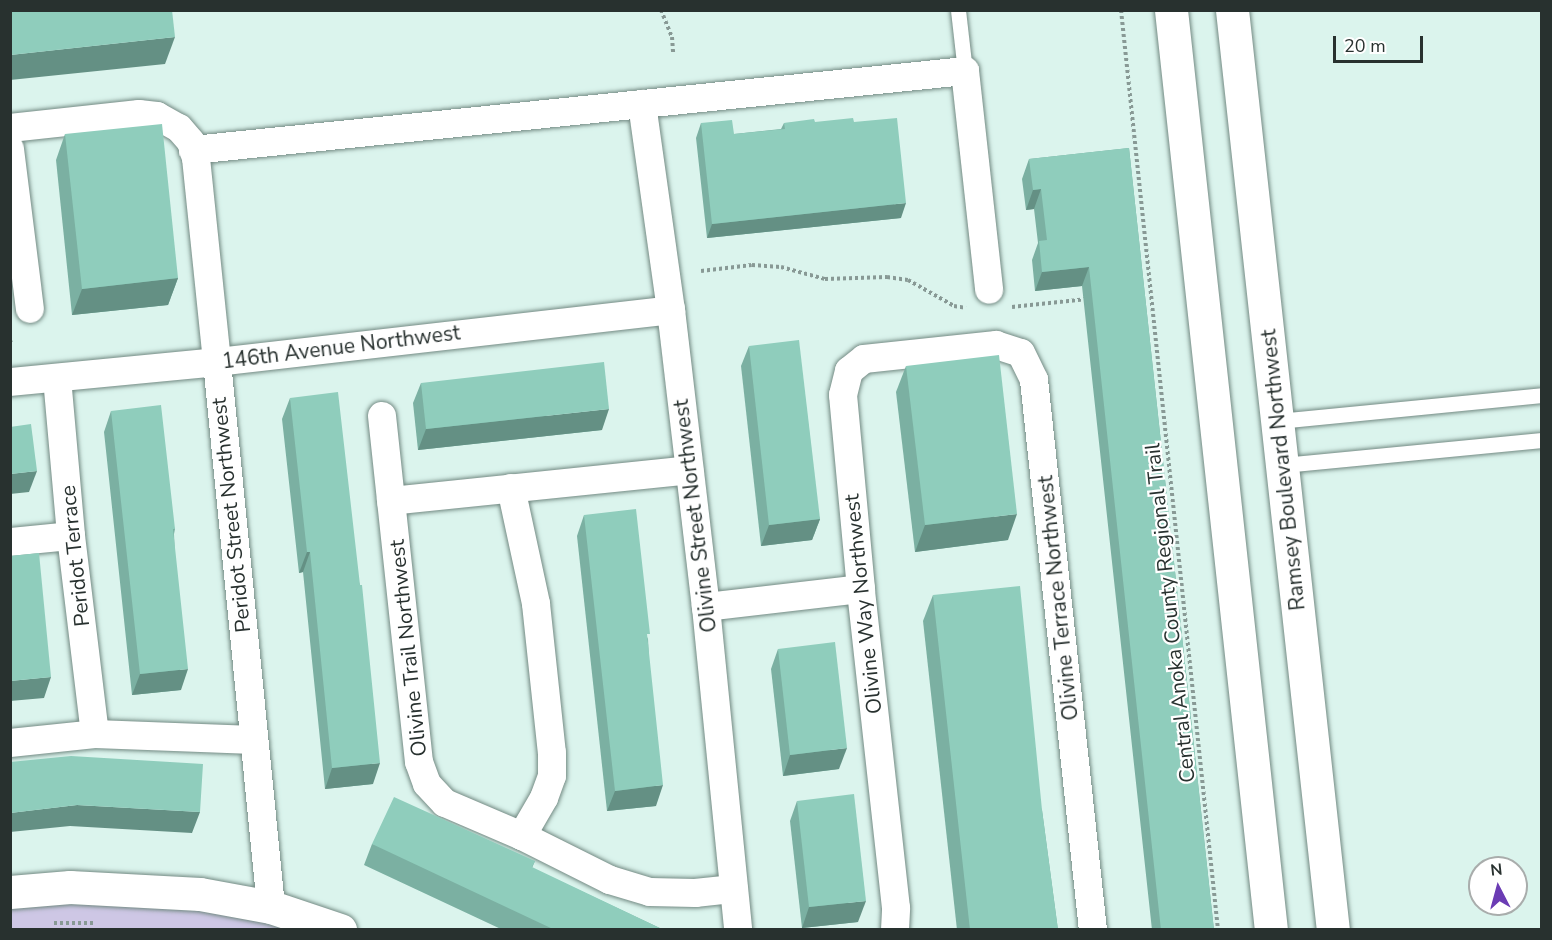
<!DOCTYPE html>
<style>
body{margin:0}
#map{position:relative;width:1552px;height:940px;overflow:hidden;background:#dbf4ed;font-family:"Nunito Sans",sans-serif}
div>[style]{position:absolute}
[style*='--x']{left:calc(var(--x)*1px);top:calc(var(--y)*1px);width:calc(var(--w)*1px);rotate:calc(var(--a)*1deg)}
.green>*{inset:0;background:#cec7e5}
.path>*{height:4px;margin-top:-2px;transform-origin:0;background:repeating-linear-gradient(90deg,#889995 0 3px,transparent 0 6px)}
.roads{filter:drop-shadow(0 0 2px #738a83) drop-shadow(0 0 2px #738a83)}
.service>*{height:15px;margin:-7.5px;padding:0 7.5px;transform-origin:7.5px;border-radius:7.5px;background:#fff}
.minor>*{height:28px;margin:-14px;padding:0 14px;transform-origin:14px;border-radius:14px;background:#fff}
.tertiary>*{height:33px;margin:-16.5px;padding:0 16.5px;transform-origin:16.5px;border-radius:16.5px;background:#fff}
.wall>*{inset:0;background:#7bb0a2}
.shaded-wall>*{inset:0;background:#649084}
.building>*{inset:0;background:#8fcdbc}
span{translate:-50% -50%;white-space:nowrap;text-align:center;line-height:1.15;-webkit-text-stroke:4.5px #fff;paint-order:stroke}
.street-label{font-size:21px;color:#28312f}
.frame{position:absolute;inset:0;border:12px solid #28312f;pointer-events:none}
.north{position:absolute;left:1468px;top:856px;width:60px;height:60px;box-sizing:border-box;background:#fff;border:2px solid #a9adac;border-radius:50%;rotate:354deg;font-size:16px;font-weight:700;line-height:24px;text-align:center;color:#28312f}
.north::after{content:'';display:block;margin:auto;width:21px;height:27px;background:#6b3cb4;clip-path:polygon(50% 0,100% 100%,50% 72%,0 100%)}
.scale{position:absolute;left:1333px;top:36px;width:90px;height:27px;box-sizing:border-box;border:3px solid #28312f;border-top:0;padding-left:8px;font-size:18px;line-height:21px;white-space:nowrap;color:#28312f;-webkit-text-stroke:4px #fff;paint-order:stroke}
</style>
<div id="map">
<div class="green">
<i style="clip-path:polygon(65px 904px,202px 908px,296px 929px,11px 929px,10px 906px)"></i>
</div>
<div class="path">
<i style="--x:661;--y:10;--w:29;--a:68"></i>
<i style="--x:672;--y:37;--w:16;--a:86"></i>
<i style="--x:1121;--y:10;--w:925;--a:83.98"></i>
<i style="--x:701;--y:271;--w:51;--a:-6.7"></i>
<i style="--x:752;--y:265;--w:29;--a:4"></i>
<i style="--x:781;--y:267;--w:46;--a:15.3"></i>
<i style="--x:825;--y:279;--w:62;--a:-1.8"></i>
<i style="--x:887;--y:277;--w:21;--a:8"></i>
<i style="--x:908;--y:280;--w:53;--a:29.5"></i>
<i style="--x:954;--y:306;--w:12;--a:9"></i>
<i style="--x:1012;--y:307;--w:76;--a:-6"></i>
<i style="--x:10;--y:340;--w:3;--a:72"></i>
<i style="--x:54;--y:923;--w:41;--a:0"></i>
</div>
<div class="roads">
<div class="service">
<i style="--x:958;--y:10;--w:61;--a:83.5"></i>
<i style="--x:1278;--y:421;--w:265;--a:-5.6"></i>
<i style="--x:1283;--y:465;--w:260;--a:-5.5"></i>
</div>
<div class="minor">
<i style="--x:642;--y:104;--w:208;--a:82"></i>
<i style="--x:671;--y:310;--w:299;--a:83.3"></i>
<i style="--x:706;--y:607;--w:325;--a:84.3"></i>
<i style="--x:10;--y:128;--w:130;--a:-6.2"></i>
<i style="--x:139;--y:114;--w:18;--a:6"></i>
<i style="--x:157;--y:116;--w:25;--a:29"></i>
<i style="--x:179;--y:128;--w:18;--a:49"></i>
<i style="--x:191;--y:142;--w:17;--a:73"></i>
<i style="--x:196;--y:158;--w:205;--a:84.1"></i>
<i style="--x:217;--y:362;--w:548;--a:84.34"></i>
<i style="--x:10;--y:149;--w:161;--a:82.9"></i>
<i style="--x:193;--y:150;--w:776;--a:-5.84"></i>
<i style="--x:965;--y:71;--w:220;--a:83.7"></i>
<i style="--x:57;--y:378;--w:159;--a:84.9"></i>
<i style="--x:71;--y:536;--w:199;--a:83.1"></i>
<i style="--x:10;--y:382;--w:208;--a:-5.5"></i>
<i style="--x:217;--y:362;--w:457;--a:-6.5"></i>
<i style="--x:382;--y:416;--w:348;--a:83.9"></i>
<i style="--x:419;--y:762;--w:23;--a:70"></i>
<i style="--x:427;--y:784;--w:26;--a:47"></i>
<i style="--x:445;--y:803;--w:84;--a:23.2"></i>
<i style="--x:522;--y:836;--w:98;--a:26.6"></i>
<i style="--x:610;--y:880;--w:42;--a:16.7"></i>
<i style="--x:650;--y:892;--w:45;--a:1.3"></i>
<i style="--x:695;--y:893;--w:39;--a:-6"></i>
<i style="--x:511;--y:488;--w:119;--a:77.8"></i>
<i style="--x:536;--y:604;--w:150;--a:83.9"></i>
<i style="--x:552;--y:753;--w:23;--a:90"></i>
<i style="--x:552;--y:776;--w:23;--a:110"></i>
<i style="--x:544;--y:798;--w:44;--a:120.1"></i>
<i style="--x:391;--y:501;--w:300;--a:-5.9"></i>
<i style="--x:10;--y:542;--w:61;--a:-5.6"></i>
<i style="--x:706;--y:607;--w:156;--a:-6.6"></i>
<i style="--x:10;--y:743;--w:85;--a:-6"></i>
<i style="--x:95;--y:734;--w:159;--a:2.2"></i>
<i style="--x:895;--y:930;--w:22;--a:-87"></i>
<i style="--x:896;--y:908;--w:321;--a:-96.3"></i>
<i style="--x:861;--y:589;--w:195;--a:-95.3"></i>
<i style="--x:843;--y:395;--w:25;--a:-76"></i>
<i style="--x:849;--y:371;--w:19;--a:-39"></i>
<i style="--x:864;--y:359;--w:133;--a:-6.1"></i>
<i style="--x:996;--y:345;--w:26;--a:18"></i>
<i style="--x:1021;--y:353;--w:30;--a:64"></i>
<i style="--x:1034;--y:380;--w:553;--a:83.88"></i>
</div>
<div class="tertiary">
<i style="--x:1171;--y:10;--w:925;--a:83.8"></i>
<i style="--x:1232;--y:10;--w:926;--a:83.74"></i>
<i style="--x:10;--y:892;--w:60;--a:-4.8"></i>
<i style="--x:70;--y:887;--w:130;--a:3.1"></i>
<i style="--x:200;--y:894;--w:72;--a:10.4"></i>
<i style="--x:271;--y:907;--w:73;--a:18.4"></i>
</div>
</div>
<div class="wall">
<i style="clip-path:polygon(815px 122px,854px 122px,901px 218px,707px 238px,696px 138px,701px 123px,734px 134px,781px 129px,784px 123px)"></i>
<i style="clip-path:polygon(65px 134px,178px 278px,168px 305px,72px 315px,56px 160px)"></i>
<i style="clip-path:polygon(1129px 148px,1214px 930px,1152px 930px,1082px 286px,1035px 291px,1032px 260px,1038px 243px,1034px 209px,1026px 210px,1022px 179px,1029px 159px)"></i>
<i style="clip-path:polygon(749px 346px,820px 519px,812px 540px,761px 546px,741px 366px)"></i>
<i style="clip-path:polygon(906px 366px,1008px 540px,915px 552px,896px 392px)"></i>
<i style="clip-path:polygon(421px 383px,602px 430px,418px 450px,413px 403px)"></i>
<i style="clip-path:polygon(290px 398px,360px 585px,373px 784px,325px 789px,303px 572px,299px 573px,282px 419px)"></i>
<i style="clip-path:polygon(111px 411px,175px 529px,174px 534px,181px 690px,132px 695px,104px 432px)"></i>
<i style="clip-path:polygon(584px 515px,648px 639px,656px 806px,607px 811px,577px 536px)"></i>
<i style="clip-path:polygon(933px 595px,1042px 810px,1058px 930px,957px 930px,923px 621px)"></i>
<i style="clip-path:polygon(778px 649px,839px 769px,783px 776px,771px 669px)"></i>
<i style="clip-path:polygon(797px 801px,858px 922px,802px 928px,790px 821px)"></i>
<i style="clip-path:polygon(372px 844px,535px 861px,532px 868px,664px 930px,503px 930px,364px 865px)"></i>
</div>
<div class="shaded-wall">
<i style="clip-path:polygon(175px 37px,165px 64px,10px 80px,10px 55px)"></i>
<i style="clip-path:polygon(1041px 189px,1034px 209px,1026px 210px,1033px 190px)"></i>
<i style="clip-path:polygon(906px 203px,901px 218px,707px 238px,712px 224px)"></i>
<i style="clip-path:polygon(1089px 267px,1082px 286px,1035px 291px,1042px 272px)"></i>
<i style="clip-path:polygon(178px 278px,168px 305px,72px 315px,82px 289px)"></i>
<i style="clip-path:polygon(609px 409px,602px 430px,418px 450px,426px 429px)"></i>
<i style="clip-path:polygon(37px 471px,29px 492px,10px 494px,10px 474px)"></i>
<i style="clip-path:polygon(1017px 514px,1008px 540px,915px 552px,925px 525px)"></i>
<i style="clip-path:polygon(820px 519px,812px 540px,761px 546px,769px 525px)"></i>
<i style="clip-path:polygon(307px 552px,310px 552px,303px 572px,299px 573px)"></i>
<i style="clip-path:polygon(188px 669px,181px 690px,132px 695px,140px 674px)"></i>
<i style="clip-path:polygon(51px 677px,44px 698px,10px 701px,10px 681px)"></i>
<i style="clip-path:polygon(847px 748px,839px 769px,783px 776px,790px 755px)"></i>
<i style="clip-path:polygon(380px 763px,373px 784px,325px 789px,332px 768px)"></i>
<i style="clip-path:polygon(663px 785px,656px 806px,607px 811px,615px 791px)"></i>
<i style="clip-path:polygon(77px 805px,200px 812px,192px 833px,70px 826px,10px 832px,10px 813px)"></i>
<i style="clip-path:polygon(866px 901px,858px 922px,802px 928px,809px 907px)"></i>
</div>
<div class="building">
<i style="clip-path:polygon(10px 10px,172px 10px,175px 37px,10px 55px)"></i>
<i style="clip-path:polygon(853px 118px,854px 122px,897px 118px,906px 203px,712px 224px,701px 123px,732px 120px,734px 134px,785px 129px,784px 123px,814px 119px,815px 122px)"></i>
<i style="clip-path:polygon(162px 124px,178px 278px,82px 289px,65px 134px)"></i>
<i style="clip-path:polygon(1129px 148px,1214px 930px,1161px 930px,1089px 267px,1042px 272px,1039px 241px,1047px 240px,1041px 189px,1033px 190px,1029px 159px)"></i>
<i style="clip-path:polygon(799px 340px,820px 519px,769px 525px,749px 346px)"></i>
<i style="clip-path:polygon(999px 355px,1017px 514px,925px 525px,906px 366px)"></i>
<i style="clip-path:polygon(604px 362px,609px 409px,426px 429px,421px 383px)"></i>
<i style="clip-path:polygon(338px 392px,360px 585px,362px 585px,380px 763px,332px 768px,310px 552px,307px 552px,290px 398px)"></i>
<i style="clip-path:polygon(161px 405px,175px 529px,173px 529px,188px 669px,140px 674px,111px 411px)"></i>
<i style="clip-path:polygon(31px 424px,37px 471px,10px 474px,10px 427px)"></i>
<i style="clip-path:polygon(636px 509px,650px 634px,647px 634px,663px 785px,615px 791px,584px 515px)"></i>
<i style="clip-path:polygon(39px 553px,51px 677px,10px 681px,10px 556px)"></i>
<i style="clip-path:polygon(1020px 586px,1042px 810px,1058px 930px,970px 930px,933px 595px)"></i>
<i style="clip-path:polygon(835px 642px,847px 748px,790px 755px,778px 649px)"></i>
<i style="clip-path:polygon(71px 756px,203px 764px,200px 812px,77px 805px,10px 813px,10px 762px)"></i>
<i style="clip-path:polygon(854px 794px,866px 901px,809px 907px,797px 801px)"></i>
<i style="clip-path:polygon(394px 797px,535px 861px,532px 867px,664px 930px,555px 930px,372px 844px)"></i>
</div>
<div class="street-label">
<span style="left:341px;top:347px;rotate:-7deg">146th Avenue Northwest</span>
<span style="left:1283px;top:470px;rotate:-96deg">Ramsey Boulevard Northwest</span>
<span style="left:231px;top:515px;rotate:-96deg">Peridot Street Northwest</span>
<span style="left:695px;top:516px;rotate:-97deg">Olivine Street Northwest</span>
<span style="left:75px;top:556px;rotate:-96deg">Peridot Terrace</span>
<span style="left:1058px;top:598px;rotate:-96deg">Olivine Terrace Northwest</span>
<span style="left:863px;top:604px;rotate:-96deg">Olivine Way Northwest</span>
<span style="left:1170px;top:613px;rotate:-96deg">Central Anoka County Regional Trail</span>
<span style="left:408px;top:648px;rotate:-96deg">Olivine Trail Northwest</span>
</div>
<div class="frame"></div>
<div class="north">N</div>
<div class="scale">20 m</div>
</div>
